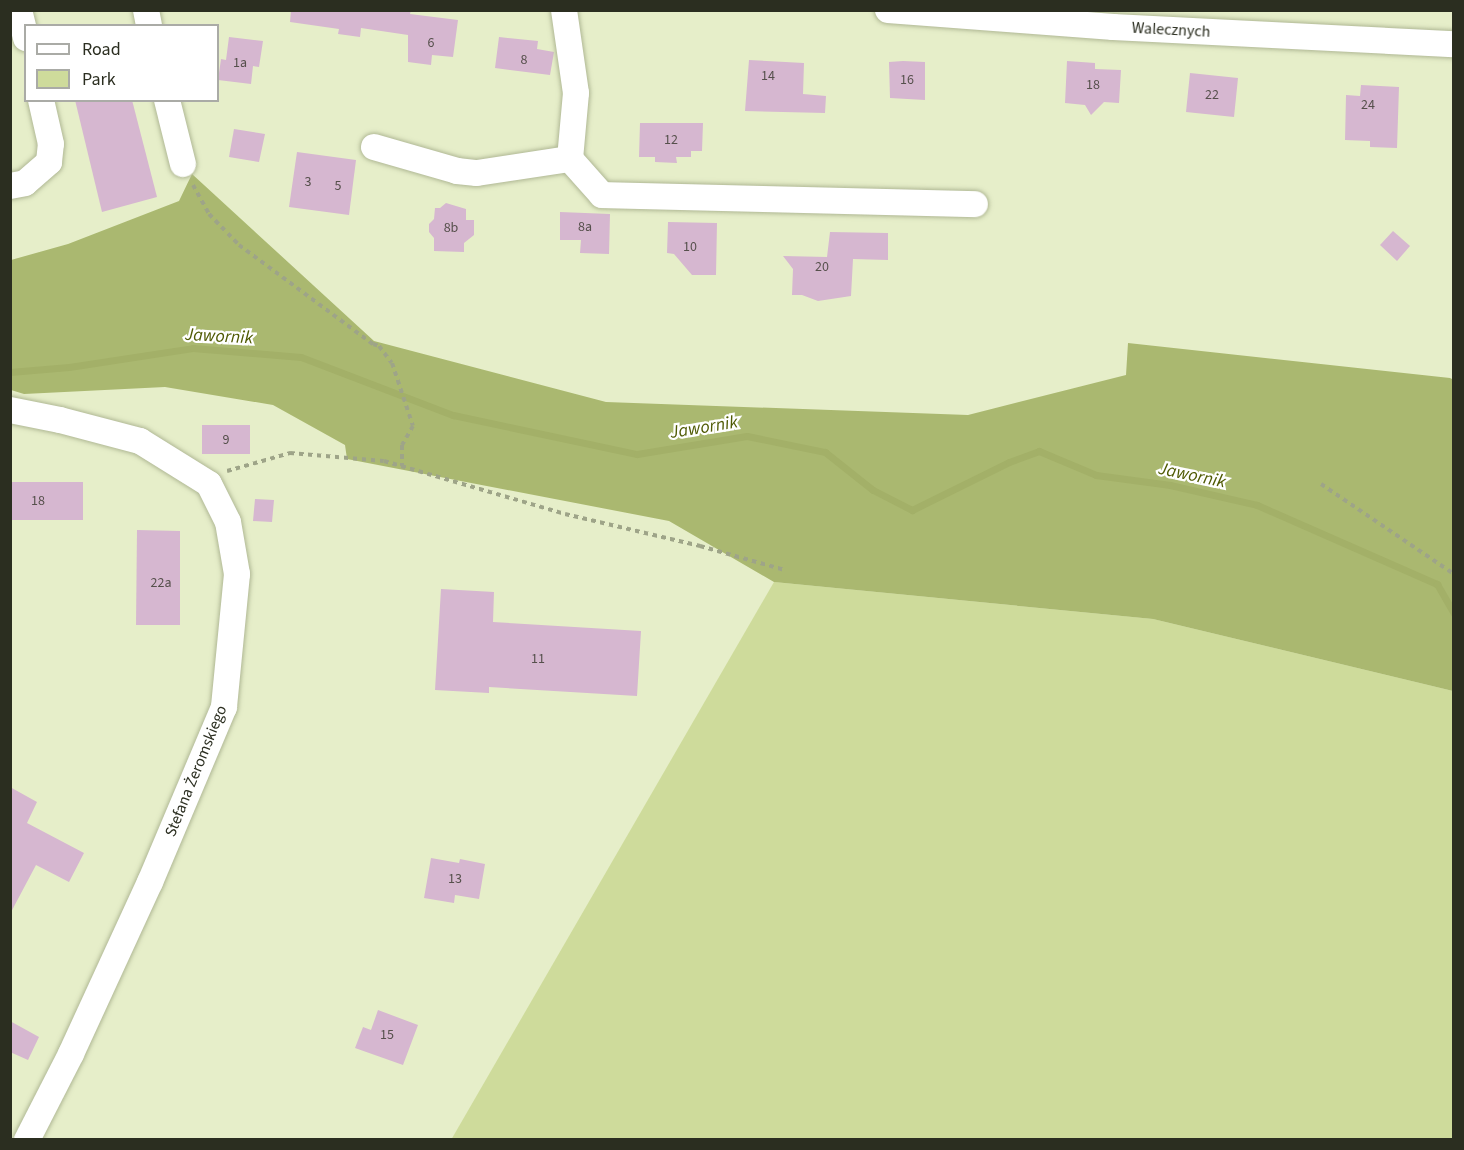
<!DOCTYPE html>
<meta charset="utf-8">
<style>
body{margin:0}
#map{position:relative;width:1464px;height:1150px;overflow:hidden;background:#e6eec9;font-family:"Source Sans 3",sans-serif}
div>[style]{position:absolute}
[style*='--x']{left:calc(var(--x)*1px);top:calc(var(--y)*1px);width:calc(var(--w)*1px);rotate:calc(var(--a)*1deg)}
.green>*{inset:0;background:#cedb9b}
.forest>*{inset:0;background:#aab870}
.stream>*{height:7px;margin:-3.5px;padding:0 3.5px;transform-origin:3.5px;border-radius:3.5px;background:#a3b068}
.building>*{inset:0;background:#d6b7d0}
.path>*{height:4px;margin-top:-2px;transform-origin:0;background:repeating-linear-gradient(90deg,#9ea488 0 4.5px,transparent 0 9px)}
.roads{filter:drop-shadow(0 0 2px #b0b895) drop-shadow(0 0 2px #b0b895)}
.minor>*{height:26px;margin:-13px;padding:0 13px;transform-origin:13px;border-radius:13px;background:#fff}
span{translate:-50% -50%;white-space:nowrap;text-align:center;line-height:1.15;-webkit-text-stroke:4.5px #fff;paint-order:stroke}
.number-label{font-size:14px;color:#56504c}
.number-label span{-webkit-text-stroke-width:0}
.street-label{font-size:16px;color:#2b2e20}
.water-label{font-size:18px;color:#4f5a03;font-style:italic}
.frame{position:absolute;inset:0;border:12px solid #2b2e20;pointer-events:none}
.legend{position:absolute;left:24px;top:24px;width:195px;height:78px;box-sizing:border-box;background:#fff;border:2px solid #aaaba6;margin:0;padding:8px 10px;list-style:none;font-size:18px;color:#2b2e20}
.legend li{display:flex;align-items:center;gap:12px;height:30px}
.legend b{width:30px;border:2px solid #aaaba6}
</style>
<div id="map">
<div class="green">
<i style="clip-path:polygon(774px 582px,1153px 619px,1453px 691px,1453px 1139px,451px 1140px)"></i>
</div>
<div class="forest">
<i style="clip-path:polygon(192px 174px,374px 341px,606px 402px,968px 415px,1126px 375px,1128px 343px,1450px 378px,1454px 380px,1453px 691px,1153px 619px,774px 582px,669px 521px,347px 459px,345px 445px,273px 405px,165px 387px,24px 394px,11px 390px,11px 260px,68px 244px,179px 201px)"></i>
</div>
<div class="stream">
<i style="--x:10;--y:372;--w:59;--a:-4.8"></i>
<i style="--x:69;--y:367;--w:125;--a:-8.7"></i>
<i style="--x:193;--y:348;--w:108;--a:4.8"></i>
<i style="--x:301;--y:357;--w:163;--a:20.9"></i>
<i style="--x:453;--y:415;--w:188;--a:12"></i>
<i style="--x:637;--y:454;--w:111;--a:-9.3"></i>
<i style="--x:747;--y:436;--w:80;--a:11.6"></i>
<i style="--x:825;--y:452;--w:61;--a:38.4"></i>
<i style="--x:873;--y:490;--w:44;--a:27.1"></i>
<i style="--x:912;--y:510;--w:108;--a:-26.3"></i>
<i style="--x:1009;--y:462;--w:32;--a:-20"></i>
<i style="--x:1039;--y:451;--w:62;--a:22.8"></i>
<i style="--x:1096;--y:475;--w:75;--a:7.7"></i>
<i style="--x:1170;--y:485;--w:89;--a:12.9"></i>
<i style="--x:1257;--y:505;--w:197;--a:23.7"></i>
<i style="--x:1437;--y:584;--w:34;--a:60"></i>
</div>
<div class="building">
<i style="clip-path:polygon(291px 10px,411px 10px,410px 14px,458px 20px,453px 57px,432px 55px,431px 65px,408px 62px,408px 35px,361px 28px,360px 37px,338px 34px,339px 29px,290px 22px)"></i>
<i style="clip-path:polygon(229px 37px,263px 41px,259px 67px,253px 66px,251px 84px,218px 80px,221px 59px,226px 60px)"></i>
<i style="clip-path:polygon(499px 37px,538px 41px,537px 49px,554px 52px,550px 75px,495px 68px)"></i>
<i style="clip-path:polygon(749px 60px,804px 63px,803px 94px,826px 96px,825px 113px,745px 111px)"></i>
<i style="clip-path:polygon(903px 61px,925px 62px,925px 100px,890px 98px,889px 62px)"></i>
<i style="clip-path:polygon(1067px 61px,1095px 63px,1095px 69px,1121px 70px,1119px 103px,1104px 102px,1091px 115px,1085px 105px,1065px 103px)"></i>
<i style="clip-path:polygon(1190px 73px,1238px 78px,1234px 117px,1186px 112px)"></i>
<i style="clip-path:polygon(1361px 85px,1399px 87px,1397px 148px,1370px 147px,1370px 141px,1345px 140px,1346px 95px,1360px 96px)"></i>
<i style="clip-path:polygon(75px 100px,132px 100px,157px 197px,102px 212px)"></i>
<i style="clip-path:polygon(640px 123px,703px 123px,702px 151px,691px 151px,691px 157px,676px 157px,677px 163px,655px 162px,655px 157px,639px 157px)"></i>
<i style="clip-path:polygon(234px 129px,265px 134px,259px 162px,229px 157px)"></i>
<i style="clip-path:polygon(297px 152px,356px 160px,349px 215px,289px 207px)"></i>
<i style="clip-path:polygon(446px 203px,466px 209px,466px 220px,474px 220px,474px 235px,464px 243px,464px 252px,434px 251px,434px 238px,429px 232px,429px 224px,434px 219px,435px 208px,440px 208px)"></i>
<i style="clip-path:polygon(560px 212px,610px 214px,609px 254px,580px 253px,581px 240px,560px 240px)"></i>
<i style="clip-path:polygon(668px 222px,717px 223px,716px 275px,692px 275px,674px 254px,667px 253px)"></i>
<i style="clip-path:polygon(1393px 231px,1410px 246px,1397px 261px,1380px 245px)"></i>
<i style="clip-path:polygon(830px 232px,888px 233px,888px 260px,853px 259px,851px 296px,818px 301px,802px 295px,792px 295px,793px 269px,783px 256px,827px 257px)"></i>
<i style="clip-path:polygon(202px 425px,250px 425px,250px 454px,202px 454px)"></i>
<i style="clip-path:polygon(10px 482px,83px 482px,83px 520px,10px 520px)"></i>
<i style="clip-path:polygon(255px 499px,274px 500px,272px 522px,253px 521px)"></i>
<i style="clip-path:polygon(137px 530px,180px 531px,180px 625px,136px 625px)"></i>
<i style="clip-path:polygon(441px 589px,494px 592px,493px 622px,641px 631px,637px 696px,489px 687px,489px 693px,435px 690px)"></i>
<i style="clip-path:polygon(10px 787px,37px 802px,27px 823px,84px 853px,69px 882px,36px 865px,10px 914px)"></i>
<i style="clip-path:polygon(431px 858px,459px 863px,460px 859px,485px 864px,479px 899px,455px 895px,454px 903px,424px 898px)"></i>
<i style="clip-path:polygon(378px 1010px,418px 1025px,403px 1065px,355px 1048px,363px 1027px,371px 1030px)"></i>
<i style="clip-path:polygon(10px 1021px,39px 1037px,28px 1060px,10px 1052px)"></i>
</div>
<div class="path">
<i style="--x:193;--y:185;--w:33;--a:61"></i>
<i style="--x:209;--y:214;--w:43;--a:45.9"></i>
<i style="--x:239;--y:245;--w:167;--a:36.5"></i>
<i style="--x:373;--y:344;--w:6;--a:18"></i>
<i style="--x:379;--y:346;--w:21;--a:53"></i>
<i style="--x:392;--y:363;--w:66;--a:71.6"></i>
<i style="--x:413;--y:426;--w:22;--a:120"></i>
<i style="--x:402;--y:445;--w:21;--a:90"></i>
<i style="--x:227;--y:471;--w:66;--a:-15.9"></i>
<i style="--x:290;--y:453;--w:94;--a:4.9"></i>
<i style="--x:384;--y:461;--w:189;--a:16.3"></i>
<i style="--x:565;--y:514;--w:139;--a:13.3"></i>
<i style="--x:700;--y:546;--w:88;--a:15.8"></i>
<i style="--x:1321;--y:484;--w:161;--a:34.1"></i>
</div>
<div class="roads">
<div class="minor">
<i style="--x:19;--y:10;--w:29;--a:76"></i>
<i style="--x:146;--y:10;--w:16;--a:79"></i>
<i style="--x:564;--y:10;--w:84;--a:81.8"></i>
<i style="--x:576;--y:93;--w:66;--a:95.2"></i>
<i style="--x:570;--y:159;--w:48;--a:48.4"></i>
<i style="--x:602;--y:195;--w:373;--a:1.4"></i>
<i style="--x:888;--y:10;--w:226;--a:4.3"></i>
<i style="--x:1113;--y:27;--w:341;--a:2.9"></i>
<i style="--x:167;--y:100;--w:66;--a:76"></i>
<i style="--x:374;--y:147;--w:86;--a:16.1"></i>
<i style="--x:457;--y:171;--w:20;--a:6"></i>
<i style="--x:477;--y:173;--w:94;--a:-8.6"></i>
<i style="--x:10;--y:186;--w:15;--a:-11"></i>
<i style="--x:25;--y:183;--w:32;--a:-41"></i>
<i style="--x:49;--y:162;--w:18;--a:-84"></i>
<i style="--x:51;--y:144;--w:45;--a:-102.8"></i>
<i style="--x:10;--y:410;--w:51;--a:11.3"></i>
<i style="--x:60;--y:420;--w:83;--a:14.7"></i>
<i style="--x:140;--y:441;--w:81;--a:31.9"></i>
<i style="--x:209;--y:484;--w:42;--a:63.4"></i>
<i style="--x:228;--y:522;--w:53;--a:80.2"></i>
<i style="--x:237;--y:574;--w:134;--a:95.6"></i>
<i style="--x:224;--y:707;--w:190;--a:112.9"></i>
<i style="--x:150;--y:882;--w:189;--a:114.7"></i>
<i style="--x:71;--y:1054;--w:97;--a:117.1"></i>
</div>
</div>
<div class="number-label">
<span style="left:431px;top:43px">6</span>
<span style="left:524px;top:60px">8</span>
<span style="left:240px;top:63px">1a</span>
<span style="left:768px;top:76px">14</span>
<span style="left:907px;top:80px">16</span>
<span style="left:1093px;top:85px">18</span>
<span style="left:1212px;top:95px">22</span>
<span style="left:1368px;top:105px">24</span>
<span style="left:671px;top:140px">12</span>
<span style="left:308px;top:182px">3</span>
<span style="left:338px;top:186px">5</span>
<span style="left:585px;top:227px">8a</span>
<span style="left:451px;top:228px">8b</span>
<span style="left:690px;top:247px">10</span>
<span style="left:822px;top:267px">20</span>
<span style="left:226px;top:440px">9</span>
<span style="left:38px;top:501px">18</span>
<span style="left:161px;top:583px">22a</span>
<span style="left:538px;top:659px">11</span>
<span style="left:455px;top:879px">13</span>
<span style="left:387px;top:1035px">15</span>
</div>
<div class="street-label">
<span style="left:1171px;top:30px;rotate:3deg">Walecznych</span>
<span style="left:196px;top:771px;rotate:-68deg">Stefana Żeromskiego</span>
</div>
<div class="water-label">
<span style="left:219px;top:337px;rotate:3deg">Jawornik</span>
<span style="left:704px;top:428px;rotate:-9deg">Jawornik</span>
<span style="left:1192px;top:476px;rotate:12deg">Jawornik</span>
</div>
<div class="frame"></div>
<ul class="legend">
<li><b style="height:8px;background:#fff"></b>Road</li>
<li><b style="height:16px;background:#cedb9b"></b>Park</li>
</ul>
</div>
